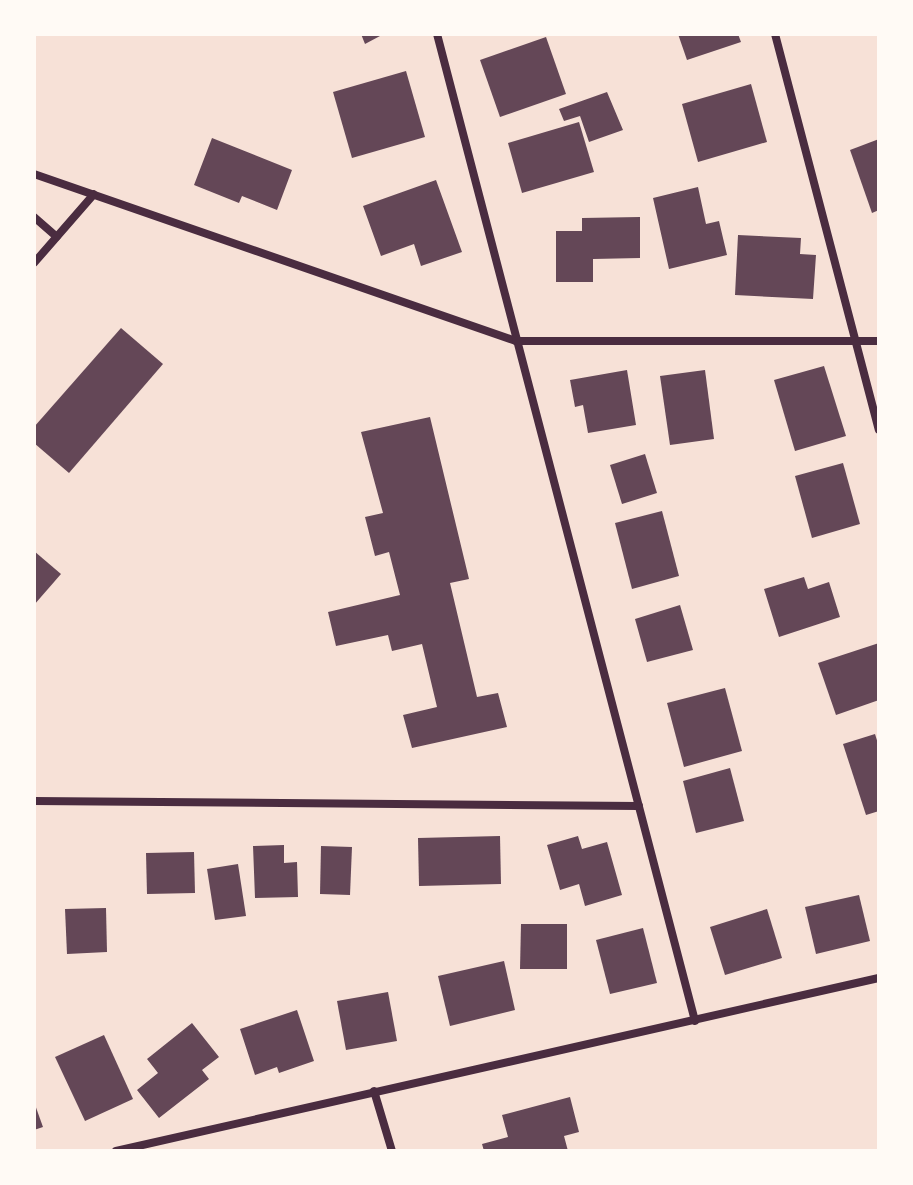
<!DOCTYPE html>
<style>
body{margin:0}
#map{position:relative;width:913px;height:1185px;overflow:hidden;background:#f7e1d7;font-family:Cabin,sans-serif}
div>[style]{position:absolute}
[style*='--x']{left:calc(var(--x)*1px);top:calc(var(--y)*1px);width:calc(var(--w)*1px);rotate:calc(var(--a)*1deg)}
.building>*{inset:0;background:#644757}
.minor>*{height:8px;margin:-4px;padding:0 4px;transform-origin:4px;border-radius:4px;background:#4a2c40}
span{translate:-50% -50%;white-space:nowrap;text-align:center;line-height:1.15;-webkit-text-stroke:6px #fffaf5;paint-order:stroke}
.frame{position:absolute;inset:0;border:36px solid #fffaf5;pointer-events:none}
</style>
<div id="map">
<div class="building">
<i style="clip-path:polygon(361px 34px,379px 34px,380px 36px,365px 44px)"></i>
<i style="clip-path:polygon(678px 34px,738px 34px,741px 42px,687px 60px)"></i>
<i style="clip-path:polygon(546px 37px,566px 94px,500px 117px,480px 60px)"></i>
<i style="clip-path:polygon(406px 71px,425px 137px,352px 158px,333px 92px)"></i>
<i style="clip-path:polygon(751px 84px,767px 142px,698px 162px,682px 104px)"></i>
<i style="clip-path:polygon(607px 92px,623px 130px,589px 142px,580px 116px,564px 121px,559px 109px)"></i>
<i style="clip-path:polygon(579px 122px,594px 172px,522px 193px,508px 143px)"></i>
<i style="clip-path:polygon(212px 138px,292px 170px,277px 210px,242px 196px,239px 203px,194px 185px)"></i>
<i style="clip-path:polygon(879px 139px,879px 210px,872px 213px,850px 150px)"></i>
<i style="clip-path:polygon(436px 180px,462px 252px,421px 266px,414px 244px,381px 256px,363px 206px)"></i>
<i style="clip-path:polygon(698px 187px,706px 224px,719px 221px,727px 255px,669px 269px,653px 198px)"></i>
<i style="clip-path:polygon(640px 217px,640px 258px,593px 259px,593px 282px,556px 282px,556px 231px,582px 231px,582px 218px)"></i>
<i style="clip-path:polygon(738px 235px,801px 238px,800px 254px,816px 255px,813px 299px,735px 295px)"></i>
<i style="clip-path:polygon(121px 328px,163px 364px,69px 473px,34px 443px,34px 427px)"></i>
<i style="clip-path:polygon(824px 366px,846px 436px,795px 451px,774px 380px)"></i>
<i style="clip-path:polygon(627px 370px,636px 425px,588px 433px,583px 405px,575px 407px,570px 380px)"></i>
<i style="clip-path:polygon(705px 370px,714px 439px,670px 445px,660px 376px)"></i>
<i style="clip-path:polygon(430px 417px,469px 579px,450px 583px,477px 697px,498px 693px,507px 727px,412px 748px,403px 715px,437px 707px,422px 644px,392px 651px,388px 635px,336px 646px,328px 612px,400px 595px,389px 552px,375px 556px,365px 517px,383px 513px,361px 432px)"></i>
<i style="clip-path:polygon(645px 454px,657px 493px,622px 504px,610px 465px)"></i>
<i style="clip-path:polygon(843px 463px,860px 524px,812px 538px,795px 476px)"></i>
<i style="clip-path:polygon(662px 511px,679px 576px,632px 589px,615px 523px)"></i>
<i style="clip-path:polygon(34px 551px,61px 574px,34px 605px)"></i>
<i style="clip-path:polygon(804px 577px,808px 589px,829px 582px,840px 617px,779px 637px,764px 589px)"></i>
<i style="clip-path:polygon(680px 605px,693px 650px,647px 662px,635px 619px)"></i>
<i style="clip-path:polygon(879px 643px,879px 700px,836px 715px,818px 663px)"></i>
<i style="clip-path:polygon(725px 688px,742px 751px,684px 767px,667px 703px)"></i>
<i style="clip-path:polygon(875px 734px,879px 747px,879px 811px,866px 815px,843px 744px)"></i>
<i style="clip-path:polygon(730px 768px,744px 821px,696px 833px,683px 781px)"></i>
<i style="clip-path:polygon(500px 836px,501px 884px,419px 886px,418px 838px)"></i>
<i style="clip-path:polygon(578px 836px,582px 849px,607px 842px,622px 895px,585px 906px,579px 884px,560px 890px,547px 845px)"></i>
<i style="clip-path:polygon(284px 845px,284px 863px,297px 862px,298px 897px,255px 898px,253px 846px)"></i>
<i style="clip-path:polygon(321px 846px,352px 847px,350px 895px,320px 894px)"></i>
<i style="clip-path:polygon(194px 852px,195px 893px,147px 894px,146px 853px)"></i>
<i style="clip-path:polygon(238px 864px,246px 916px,215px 920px,207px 869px)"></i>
<i style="clip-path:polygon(859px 895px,870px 941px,816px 954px,805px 907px)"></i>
<i style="clip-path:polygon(106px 908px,107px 952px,67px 954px,65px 909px)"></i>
<i style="clip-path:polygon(767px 909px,782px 958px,725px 975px,710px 927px)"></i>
<i style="clip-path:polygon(521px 924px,567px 924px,567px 969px,520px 969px)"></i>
<i style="clip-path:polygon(643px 928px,657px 983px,610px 994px,596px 940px)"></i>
<i style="clip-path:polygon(504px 961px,515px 1010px,450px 1026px,438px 976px)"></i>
<i style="clip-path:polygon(388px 992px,397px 1041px,346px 1050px,337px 1001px)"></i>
<i style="clip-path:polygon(297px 1010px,314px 1061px,279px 1073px,277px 1067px,255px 1075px,240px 1029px)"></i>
<i style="clip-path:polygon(192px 1023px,219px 1057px,202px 1070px,209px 1079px,159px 1118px,137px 1090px,158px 1073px,147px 1059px)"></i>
<i style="clip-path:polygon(104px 1035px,133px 1099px,85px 1121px,55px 1057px)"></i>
<i style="clip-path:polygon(570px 1097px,579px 1132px,564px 1136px,568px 1151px,484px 1151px,482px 1144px,508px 1137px,502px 1115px)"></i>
<i style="clip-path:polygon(34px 1102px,43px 1127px,34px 1130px)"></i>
</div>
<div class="minor">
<i style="--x:437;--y:34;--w:1020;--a:75.35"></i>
<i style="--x:775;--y:34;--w:409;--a:75.3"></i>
<i style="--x:34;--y:174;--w:510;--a:19.11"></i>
<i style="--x:516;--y:341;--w:363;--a:0"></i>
<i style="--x:34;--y:217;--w:30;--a:41"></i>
<i style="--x:34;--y:263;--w:91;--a:-49"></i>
<i style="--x:34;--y:801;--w:605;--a:0.47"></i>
<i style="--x:374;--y:1091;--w:63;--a:73.3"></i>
<i style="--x:116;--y:1151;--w:782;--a:-12.78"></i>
</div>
<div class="frame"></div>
</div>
